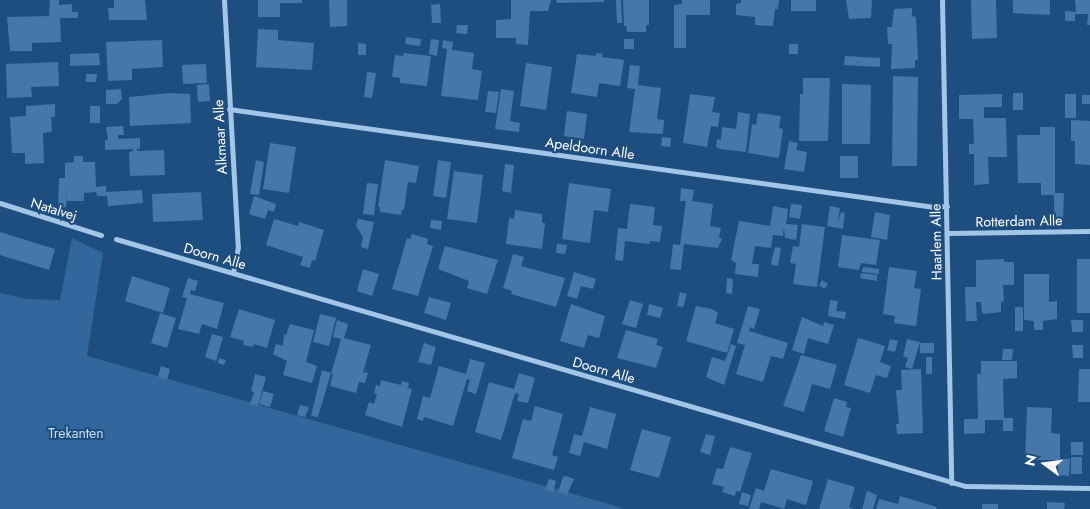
<!DOCTYPE html>
<style>
body{margin:0}
#map{position:relative;width:1090px;height:509px;overflow:hidden;background:#1e4d7f;font-family:Jost,sans-serif}
div>[style]{position:absolute}
[style*='--x']{left:calc(var(--x)*1px);top:calc(var(--y)*1px);width:calc(var(--w)*1px);rotate:calc(var(--a)*1deg)}
.green>*{inset:0;background:#31679d}
.building>*{inset:0;background:#4777a8}
.minor>*{height:5px;margin:-2.5px;padding:0 2.5px;transform-origin:2.5px;border-radius:2.5px;background:#a2c5e8}
span{translate:-50% -50%;white-space:nowrap;text-align:center;line-height:1.15;-webkit-text-stroke:4px #1e4d7f;paint-order:stroke}
.street-label{font-size:14px;color:#fff}
.park-label{font-size:14px;color:#c6def6}
.north{position:absolute;left:1020px;top:439px;width:50px;height:50px;-webkit-text-stroke:4px #1e4d7f;paint-order:stroke;rotate:284deg;font-size:14px;font-weight:700;line-height:20px;text-align:center;color:#fff}
.north::after{content:'';display:block;margin:auto;width:18px;height:22px;background:#fff;clip-path:polygon(50% 0,100% 100%,50% 72%,0 100%)}
</style>
<div id="map">
<div class="green">
<i style="clip-path:polygon(72px 238px,103px 253px,87px 356px,626px 509px,0 509px,0 293px,27px 299px,60px 300px)"></i>
</div>
<div class="building">
<i style="clip-path:polygon(50px 0,59px 0,59px 5px,72px 4px,72px 12px,78px 12px,78px 18px,60px 18px,61px 42px,32px 43px,32px 51px,10px 51px,7px 17px,49px 16px)"></i>
<i style="clip-path:polygon(114px 0,145px 0,147px 20px,109px 20px,108px 8px,114px 8px)"></i>
<i style="clip-path:polygon(258px 0,302px 0,302px 3px,280px 3px,280px 17px,258px 17px)"></i>
<i style="clip-path:polygon(329px 0,347px 0,347px 26px,330px 27px)"></i>
<i style="clip-path:polygon(511px 0,551px 0,548px 11px,530px 11px,528px 45px,516px 44px,516px 38px,496px 38px,496px 20px,511px 19px)"></i>
<i style="clip-path:polygon(556px 0,604px 0,604px 2px,557px 3px)"></i>
<i style="clip-path:polygon(616px 0,621px 0,622px 23px,617px 23px)"></i>
<i style="clip-path:polygon(623px 0,649px 0,649px 25px,646px 25px,646px 32px,627px 32px,626px 26px,624px 26px)"></i>
<i style="clip-path:polygon(682px 0,710px 0,710px 15px,686px 15px,686px 48px,674px 48px,674px 5px,682px 4px)"></i>
<i style="clip-path:polygon(741px 0,779px 0,778px 9px,775px 9px,773px 26px,755px 25px,755px 17px,736px 15px,736px 4px,741px 3px)"></i>
<i style="clip-path:polygon(791px 0,816px 0,816px 11px,791px 11px)"></i>
<i style="clip-path:polygon(846px 0,872px 0,871px 18px,849px 19px)"></i>
<i style="clip-path:polygon(971px 0,996px 0,997px 38px,972px 39px)"></i>
<i style="clip-path:polygon(1013px 0,1050px 0,1050px 15px,1013px 13px)"></i>
<i style="clip-path:polygon(1075px 0,1090px 0,1090px 25px,1087px 25px,1088px 14px,1075px 14px,1075px 21px,1065px 21px,1065px 11px,1076px 12px)"></i>
<i style="clip-path:polygon(440px 4px,441px 23px,432px 23px,431px 5px)"></i>
<i style="clip-path:polygon(912px 8px,912px 16px,916px 17px,918px 60px,915px 60px,915px 68px,891px 69px,892px 44px,888px 44px,887px 27px,892px 27px,894px 9px)"></i>
<i style="clip-path:polygon(457px 25px,468px 25px,467px 34px,456px 33px)"></i>
<i style="clip-path:polygon(258px 29px,278px 30px,278px 40px,314px 43px,312px 70px,256px 67px)"></i>
<i style="clip-path:polygon(406px 37px,421px 39px,420px 46px,405px 44px)"></i>
<i style="clip-path:polygon(431px 39px,439px 40px,437px 56px,429px 54px)"></i>
<i style="clip-path:polygon(624px 39px,634px 39px,634px 49px,624px 49px)"></i>
<i style="clip-path:polygon(162px 40px,163px 67px,132px 69px,132px 80px,108px 81px,106px 42px)"></i>
<i style="clip-path:polygon(443px 40px,453px 42px,452px 50px,474px 53px,472px 69px,482px 71px,478px 100px,441px 96px,447px 49px,442px 48px)"></i>
<i style="clip-path:polygon(358px 43px,366px 44px,366px 55px,358px 55px)"></i>
<i style="clip-path:polygon(789px 44px,798px 44px,798px 54px,789px 54px)"></i>
<i style="clip-path:polygon(99px 53px,100px 65px,70px 66px,70px 54px)"></i>
<i style="clip-path:polygon(404px 53px,431px 56px,427px 86px,400px 83px,400px 78px,392px 77px,395px 55px,403px 56px)"></i>
<i style="clip-path:polygon(596px 53px,603px 54px,602px 57px,624px 60px,620px 86px,599px 83px,597px 97px,571px 93px,577px 54px,596px 56px)"></i>
<i style="clip-path:polygon(845px 56px,880px 58px,880px 67px,844px 65px)"></i>
<i style="clip-path:polygon(58px 62px,59px 86px,31px 87px,32px 97px,7px 98px,6px 64px)"></i>
<i style="clip-path:polygon(526px 63px,552px 67px,546px 110px,520px 106px)"></i>
<i style="clip-path:polygon(206px 64px,207px 83px,183px 84px,182px 65px)"></i>
<i style="clip-path:polygon(630px 65px,640px 66px,638px 85px,661px 88px,657px 119px,664px 120px,663px 134px,629px 132px,635px 89px,627px 88px)"></i>
<i style="clip-path:polygon(367px 72px,376px 73px,372px 98px,364px 97px)"></i>
<i style="clip-path:polygon(86px 74px,97px 74px,96px 82px,86px 82px)"></i>
<i style="clip-path:polygon(893px 76px,918px 77px,917px 166px,892px 166px)"></i>
<i style="clip-path:polygon(803px 78px,830px 78px,828px 141px,799px 141px,800px 94px,803px 94px)"></i>
<i style="clip-path:polygon(209px 84px,210px 101px,198px 102px,197px 85px)"></i>
<i style="clip-path:polygon(842px 84px,871px 85px,870px 144px,842px 144px)"></i>
<i style="clip-path:polygon(121px 89px,122px 99px,117px 104px,106px 104px,106px 90px)"></i>
<i style="clip-path:polygon(501px 89px,514px 91px,510px 121px,520px 123px,519px 132px,495px 129px)"></i>
<i style="clip-path:polygon(488px 91px,499px 92px,496px 113px,485px 112px)"></i>
<i style="clip-path:polygon(170px 93px,190px 94px,191px 123px,130px 126px,129px 97px)"></i>
<i style="clip-path:polygon(1013px 93px,1023px 93px,1023px 110px,1013px 110px)"></i>
<i style="clip-path:polygon(690px 94px,715px 97px,712px 112px,720px 113px,718px 127px,711px 126px,707px 147px,683px 143px)"></i>
<i style="clip-path:polygon(1002px 94px,1002px 107px,984px 107px,984px 118px,1006px 118px,1007px 157px,988px 157px,989px 184px,974px 185px,974px 154px,969px 154px,969px 144px,974px 144px,973px 119px,959px 119px,959px 95px)"></i>
<i style="clip-path:polygon(1065px 94px,1076px 94px,1076px 118px,1065px 118px)"></i>
<i style="clip-path:polygon(1082px 95px,1090px 95px,1090px 104px,1082px 104px)"></i>
<i style="clip-path:polygon(55px 104px,55px 117px,51px 117px,52px 132px,43px 133px,44px 163px,25px 164px,25px 153px,12px 153px,10px 117px,26px 116px,26px 106px)"></i>
<i style="clip-path:polygon(90px 106px,100px 106px,100px 123px,90px 123px)"></i>
<i style="clip-path:polygon(567px 111px,587px 114px,584px 139px,564px 136px)"></i>
<i style="clip-path:polygon(738px 112px,750px 114px,746px 152px,720px 149px,716px 147px,717px 139px,721px 140px,722px 127px,736px 129px)"></i>
<i style="clip-path:polygon(758px 113px,781px 116px,779px 128px,783px 129px,779px 158px,748px 153px,752px 124px,756px 125px)"></i>
<i style="clip-path:polygon(1071px 120px,1090px 121px,1090px 165px,1075px 164px,1075px 141px,1071px 141px)"></i>
<i style="clip-path:polygon(123px 126px,124px 135px,118px 135px,118px 139px,140px 138px,140px 149px,137px 149px,137px 151px,164px 150px,165px 175px,130px 176px,129px 152px,133px 151px,133px 149px,105px 150px,105px 140px,108px 140px,106px 127px)"></i>
<i style="clip-path:polygon(1040px 127px,1055px 127px,1055px 193px,1064px 193px,1063px 218px,1054px 218px,1054px 195px,1041px 195px,1041px 183px,1018px 183px,1017px 135px,1040px 135px)"></i>
<i style="clip-path:polygon(662px 137px,671px 138px,670px 147px,661px 146px)"></i>
<i style="clip-path:polygon(789px 141px,798px 143px,796px 150px,807px 152px,804px 172px,784px 169px)"></i>
<i style="clip-path:polygon(270px 143px,296px 147px,289px 193px,263px 189px)"></i>
<i style="clip-path:polygon(74px 156px,83px 156px,83px 162px,95px 162px,96px 187px,106px 186px,106px 192px,142px 190px,143px 203px,108px 206px,107px 196px,97px 196px,96px 192px,84px 193px,84px 201px,67px 201px,67px 193px,66px 207px,58px 208px,59px 178px,65px 178px,65px 163px,74px 162px)"></i>
<i style="clip-path:polygon(840px 156px,858px 156px,858px 178px,840px 178px)"></i>
<i style="clip-path:polygon(256px 160px,264px 162px,259px 195px,250px 194px)"></i>
<i style="clip-path:polygon(385px 160px,419px 166px,416px 183px,408px 182px,404px 210px,402px 210px,401px 215px,380px 212px,380px 207px,378px 207px)"></i>
<i style="clip-path:polygon(438px 160px,451px 162px,446px 198px,433px 196px)"></i>
<i style="clip-path:polygon(505px 164px,514px 165px,511px 193px,502px 191px)"></i>
<i style="clip-path:polygon(454px 171px,483px 175px,477px 223px,447px 219px)"></i>
<i style="clip-path:polygon(367px 183px,378px 184px,374px 215px,363px 214px)"></i>
<i style="clip-path:polygon(569px 183px,611px 189px,608px 212px,594px 210px,590px 243px,562px 239px)"></i>
<i style="clip-path:polygon(681px 188px,694px 190px,692px 201px,713px 204px,710px 226px,721px 228px,719px 237px,722px 239px,718px 248px,684px 244px,681px 270px,670px 269px,673px 244px,680px 245px,686px 201px,680px 201px)"></i>
<i style="clip-path:polygon(201px 192px,203px 220px,153px 222px,152px 194px)"></i>
<i style="clip-path:polygon(254px 196px,276px 204px,274px 212px,268px 210px,265px 219px,249px 214px)"></i>
<i style="clip-path:polygon(630px 204px,655px 207px,653px 225px,662px 226px,660px 242px,650px 241px,650px 244px,625px 241px,623px 261px,615px 260px,618px 228px,627px 229px)"></i>
<i style="clip-path:polygon(791px 204px,802px 205px,800px 219px,789px 217px)"></i>
<i style="clip-path:polygon(773px 206px,788px 209px,786px 224px,798px 225px,796px 240px,785px 238px,784px 227px,783px 236px,773px 235px,771px 248px,755px 246px,752px 264px,759px 264px,758px 277px,735px 274px,736px 263px,731px 260px,739px 221px,770px 226px)"></i>
<i style="clip-path:polygon(830px 206px,840px 208px,838px 222px,841px 212px,845px 213px,843px 229px,827px 226px)"></i>
<i style="clip-path:polygon(515px 210px,542px 214px,542px 223px,545px 223px,542px 249px,506px 244px,509px 218px,514px 219px)"></i>
<i style="clip-path:polygon(875px 212px,890px 215px,887px 240px,871px 237px)"></i>
<i style="clip-path:polygon(274px 219px,298px 226px,299px 222px,324px 230px,315px 261px,312px 260px,310px 268px,300px 265px,303px 257px,266px 245px)"></i>
<i style="clip-path:polygon(358px 219px,374px 222px,368px 249px,361px 247px,363px 237px,356px 226px)"></i>
<i style="clip-path:polygon(431px 220px,442px 221px,441px 230px,430px 228px)"></i>
<i style="clip-path:polygon(802px 224px,825px 227px,817px 287px,793px 284px,796px 264px,790px 263px,793px 246px,799px 247px)"></i>
<i style="clip-path:polygon(0 232px,55px 249px,49px 270px,0 255px)"></i>
<i style="clip-path:polygon(412px 234px,428px 239px,427px 244px,433px 246px,418px 296px,392px 289px,407px 238px,410px 239px)"></i>
<i style="clip-path:polygon(842px 235px,880px 240px,876px 265px,861px 263px,859px 270px,838px 267px)"></i>
<i style="clip-path:polygon(557px 244px,567px 245px,565px 254px,556px 253px)"></i>
<i style="clip-path:polygon(445px 246px,498px 260px,487px 294px,467px 288px,469px 281px,438px 269px)"></i>
<i style="clip-path:polygon(775px 247px,781px 248px,778px 266px,772px 265px,771px 262px)"></i>
<i style="clip-path:polygon(513px 254px,524px 257px,521px 266px,565px 278px,556px 307px,511px 294px,512px 291px,503px 288px)"></i>
<i style="clip-path:polygon(1004px 259px,1004px 262px,1014px 262px,1014px 285px,1003px 285px,1004px 301px,1001px 302px,1001px 312px,984px 314px,982px 312px,981px 302px,976px 302px,977px 321px,966px 321px,965px 287px,976px 287px,976px 260px)"></i>
<i style="clip-path:polygon(1077px 259px,1090px 259px,1090px 313px,1077px 313px)"></i>
<i style="clip-path:polygon(863px 267px,879px 269px,879px 274px,862px 272px)"></i>
<i style="clip-path:polygon(889px 267px,917px 271px,914px 288px,921px 289px,916px 326px,894px 323px,895px 316px,883px 314px)"></i>
<i style="clip-path:polygon(363px 269px,379px 274px,372px 296px,357px 291px)"></i>
<i style="clip-path:polygon(574px 272px,596px 279px,593px 289px,581px 286px,577px 299px,567px 296px)"></i>
<i style="clip-path:polygon(861px 273px,877px 275px,877px 281px,860px 278px)"></i>
<i style="clip-path:polygon(1024px 274px,1049px 274px,1049px 302px,1057px 301px,1057px 319px,1043px 321px,1043px 330px,1034px 330px,1034px 321px,1024px 320px)"></i>
<i style="clip-path:polygon(132px 276px,170px 288px,163px 313px,125px 301px)"></i>
<i style="clip-path:polygon(188px 278px,198px 281px,195px 291px,191px 290px,190px 294px,224px 303px,217px 329px,202px 324px,199px 334px,178px 329px,187px 298px,182px 297px)"></i>
<i style="clip-path:polygon(727px 278px,733px 279px,732px 294px,726px 293px)"></i>
<i style="clip-path:polygon(822px 280px,828px 284px,824px 289px,819px 285px)"></i>
<i style="clip-path:polygon(680px 292px,687px 294px,683px 307px,677px 306px)"></i>
<i style="clip-path:polygon(429px 297px,451px 303px,446px 320px,424px 313px)"></i>
<i style="clip-path:polygon(630px 300px,643px 304px,636px 328px,622px 324px)"></i>
<i style="clip-path:polygon(830px 300px,838px 301px,836px 311px,846px 312px,845px 319px,828px 316px)"></i>
<i style="clip-path:polygon(571px 304px,605px 316px,599px 338px,588px 335px,584px 348px,560px 341px)"></i>
<i style="clip-path:polygon(649px 304px,663px 308px,660px 318px,647px 315px)"></i>
<i style="clip-path:polygon(696px 306px,712px 309px,718px 313px,715px 323px,734px 329px,727px 353px,686px 341px)"></i>
<i style="clip-path:polygon(748px 306px,760px 309px,754px 329px,750px 327px,749px 331px,788px 343px,783px 359px,771px 356px,763px 382px,736px 374px,745px 345px,737px 343px)"></i>
<i style="clip-path:polygon(1015px 307px,1023px 307px,1023px 331px,1015px 331px)"></i>
<i style="clip-path:polygon(239px 309px,275px 320px,267px 348px,254px 344px,253px 347px,243px 345px,244px 341px,230px 337px)"></i>
<i style="clip-path:polygon(160px 313px,176px 318px,167px 348px,151px 343px)"></i>
<i style="clip-path:polygon(320px 314px,336px 318px,329px 346px,313px 342px)"></i>
<i style="clip-path:polygon(802px 317px,823px 326px,824px 322px,834px 325px,828px 344px,808px 338px,804px 354px,792px 350px)"></i>
<i style="clip-path:polygon(337px 320px,348px 324px,344px 338px,371px 345px,363px 372px,368px 373px,365px 383px,359px 382px,356px 393px,330px 386px,333px 374px,331px 374px,341px 339px,333px 337px)"></i>
<i style="clip-path:polygon(1071px 320px,1083px 320px,1083px 332px,1072px 332px)"></i>
<i style="clip-path:polygon(290px 324px,314px 330px,306px 362px,317px 366px,312px 383px,283px 375px,287px 361px,273px 354px,276px 344px,283px 346px,284px 334px,286px 335px)"></i>
<i style="clip-path:polygon(626px 330px,658px 339px,656px 345px,663px 347px,656px 368px,617px 358px)"></i>
<i style="clip-path:polygon(212px 334px,223px 337px,216px 361px,205px 357px)"></i>
<i style="clip-path:polygon(858px 338px,885px 346px,880px 362px,891px 366px,887px 378px,876px 375px,870px 393px,844px 385px)"></i>
<i style="clip-path:polygon(890px 339px,898px 341px,895px 352px,887px 350px)"></i>
<i style="clip-path:polygon(907px 339px,920px 342px,912px 369px,905px 367px,908px 358px,903px 356px)"></i>
<i style="clip-path:polygon(424px 343px,436px 347px,431px 365px,418px 362px)"></i>
<i style="clip-path:polygon(920px 343px,934px 343px,934px 353px,920px 353px)"></i>
<i style="clip-path:polygon(731px 344px,736px 346px,724px 385px,706px 377px,712px 357px,725px 361px)"></i>
<i style="clip-path:polygon(1072px 345px,1083px 345px,1083px 358px,1073px 358px)"></i>
<i style="clip-path:polygon(1003px 349px,1013px 349px,1012px 360px,1002px 360px)"></i>
<i style="clip-path:polygon(801px 355px,837px 365px,830px 389px,812px 384px,804px 412px,783px 406px)"></i>
<i style="clip-path:polygon(926px 357px,932px 357px,932px 374px,926px 374px)"></i>
<i style="clip-path:polygon(219px 358px,226px 360px,224px 365px,218px 363px)"></i>
<i style="clip-path:polygon(470px 359px,485px 363px,476px 394px,467px 391px,470px 380px,467px 379px,453px 426px,424px 417px,427px 406px,423px 421px,417px 419px,423px 396px,430px 398px,439px 366px,466px 374px)"></i>
<i style="clip-path:polygon(981px 361px,1017px 361px,1017px 378px,1003px 379px,1004px 418px,1013px 418px,1013px 431px,1003px 431px,1003px 420px,985px 420px,985px 433px,964px 434px,964px 419px,978px 419px,977px 374px,981px 374px)"></i>
<i style="clip-path:polygon(161px 366px,170px 369px,167px 380px,158px 377px)"></i>
<i style="clip-path:polygon(921px 369px,923px 433px,897px 434px,896px 424px,899px 424px,896px 390px,902px 390px,901px 370px)"></i>
<i style="clip-path:polygon(1079px 369px,1090px 369px,1090px 402px,1078px 402px)"></i>
<i style="clip-path:polygon(322px 370px,331px 373px,318px 417px,311px 416px)"></i>
<i style="clip-path:polygon(519px 373px,535px 378px,528px 403px,517px 401px,519px 394px,515px 393px,501px 440px,475px 432px,489px 382px,514px 389px)"></i>
<i style="clip-path:polygon(255px 374px,266px 377px,258px 406px,250px 404px,254px 392px,251px 391px)"></i>
<i style="clip-path:polygon(381px 380px,401px 385px,402px 381px,409px 383px,408px 388px,412px 389px,402px 427px,365px 415px,369px 402px,374px 404px,377px 394px,374px 393px,376px 385px,380px 386px)"></i>
<i style="clip-path:polygon(263px 391px,274px 394px,270px 407px,259px 404px)"></i>
<i style="clip-path:polygon(834px 398px,847px 402px,846px 407px,851px 408px,843px 437px,824px 431px)"></i>
<i style="clip-path:polygon(300px 405px,309px 407px,305px 417px,297px 415px)"></i>
<i style="clip-path:polygon(535px 406px,563px 414px,552px 455px,558px 457px,554px 470px,512px 458px,523px 419px,531px 421px)"></i>
<i style="clip-path:polygon(590px 407px,616px 414px,607px 449px,584px 442px,580px 456px,569px 453px,574px 434px,582px 436px)"></i>
<i style="clip-path:polygon(1027px 407px,1052px 408px,1051px 433px,1060px 434px,1060px 459px,1070px 459px,1069px 476px,1058px 475px,1058px 460px,1025px 460px)"></i>
<i style="clip-path:polygon(642px 429px,671px 437px,659px 478px,630px 470px)"></i>
<i style="clip-path:polygon(706px 434px,715px 436px,710px 455px,700px 452px)"></i>
<i style="clip-path:polygon(1071px 442px,1083px 442px,1083px 455px,1071px 455px)"></i>
<i style="clip-path:polygon(730px 447px,752px 453px,740px 492px,736px 491px,735px 496px,722px 492px,724px 487px,712px 484px,717px 468px,723px 469px)"></i>
<i style="clip-path:polygon(1071px 457px,1082px 457px,1082px 474px,1071px 474px)"></i>
<i style="clip-path:polygon(771px 469px,813px 481px,806px 505px,787px 499px,784px 509px,761px 502px,759px 509px,749px 509px,756px 488px,764px 491px)"></i>
<i style="clip-path:polygon(566px 476px,574px 479px,567px 495px,558px 492px,563px 477px)"></i>
<i style="clip-path:polygon(549px 479px,556px 481px,553px 492px,545px 489px)"></i>
<i style="clip-path:polygon(828px 479px,855px 487px,849px 507px,854px 509px,819px 509px)"></i>
<i style="clip-path:polygon(867px 491px,877px 495px,873px 509px,862px 509px)"></i>
<i style="clip-path:polygon(742px 492px,751px 495px,748px 506px,739px 504px)"></i>
<i style="clip-path:polygon(900px 496px,937px 507px,936px 509px,876px 509px,879px 499px,898px 504px)"></i>
<i style="clip-path:polygon(1047px 502px,1065px 503px,1064px 509px,1047px 509px)"></i>
<i style="clip-path:polygon(982px 504px,998px 504px,998px 509px,982px 509px)"></i>
</div>
<div class="minor">
<i style="--x:224;--y:0;--w:247;--a:86.8"></i>
<i style="--x:238;--y:247;--w:26;--a:101"></i>
<i style="--x:942;--y:0;--w:483;--a:88.9"></i>
<i style="--x:229;--y:109;--w:712;--a:7.91"></i>
<i style="--x:934;--y:207;--w:13;--a:-4"></i>
<i style="--x:0;--y:203;--w:106;--a:17.6"></i>
<i style="--x:948;--y:233;--w:142;--a:-0.8"></i>
<i style="--x:116;--y:239;--w:884;--a:16.22"></i>
<i style="--x:965;--y:486;--w:125;--a:0.9"></i>
</div>
<div class="street-label">
<span style="left:220px;top:137px;rotate:-93deg">Alkmaar Alle</span>
<span style="left:590px;top:148px;rotate:8deg">Apeldoorn Alle</span>
<span style="left:54px;top:209px;rotate:17deg">Natalvej</span>
<span style="left:1019px;top:221px;rotate:-1deg">Rotterdam Alle</span>
<span style="left:936px;top:242px;rotate:-91deg">Haarlem Alle</span>
<span style="left:215px;top:256px;rotate:16deg">Doorn Alle</span>
<span style="left:604px;top:370px;rotate:16deg">Doorn Alle</span>
</div>
<div class="park-label">
<span style="left:76px;top:433px">Trekanten</span>
</div>
<div class="north">N</div>
</div>
